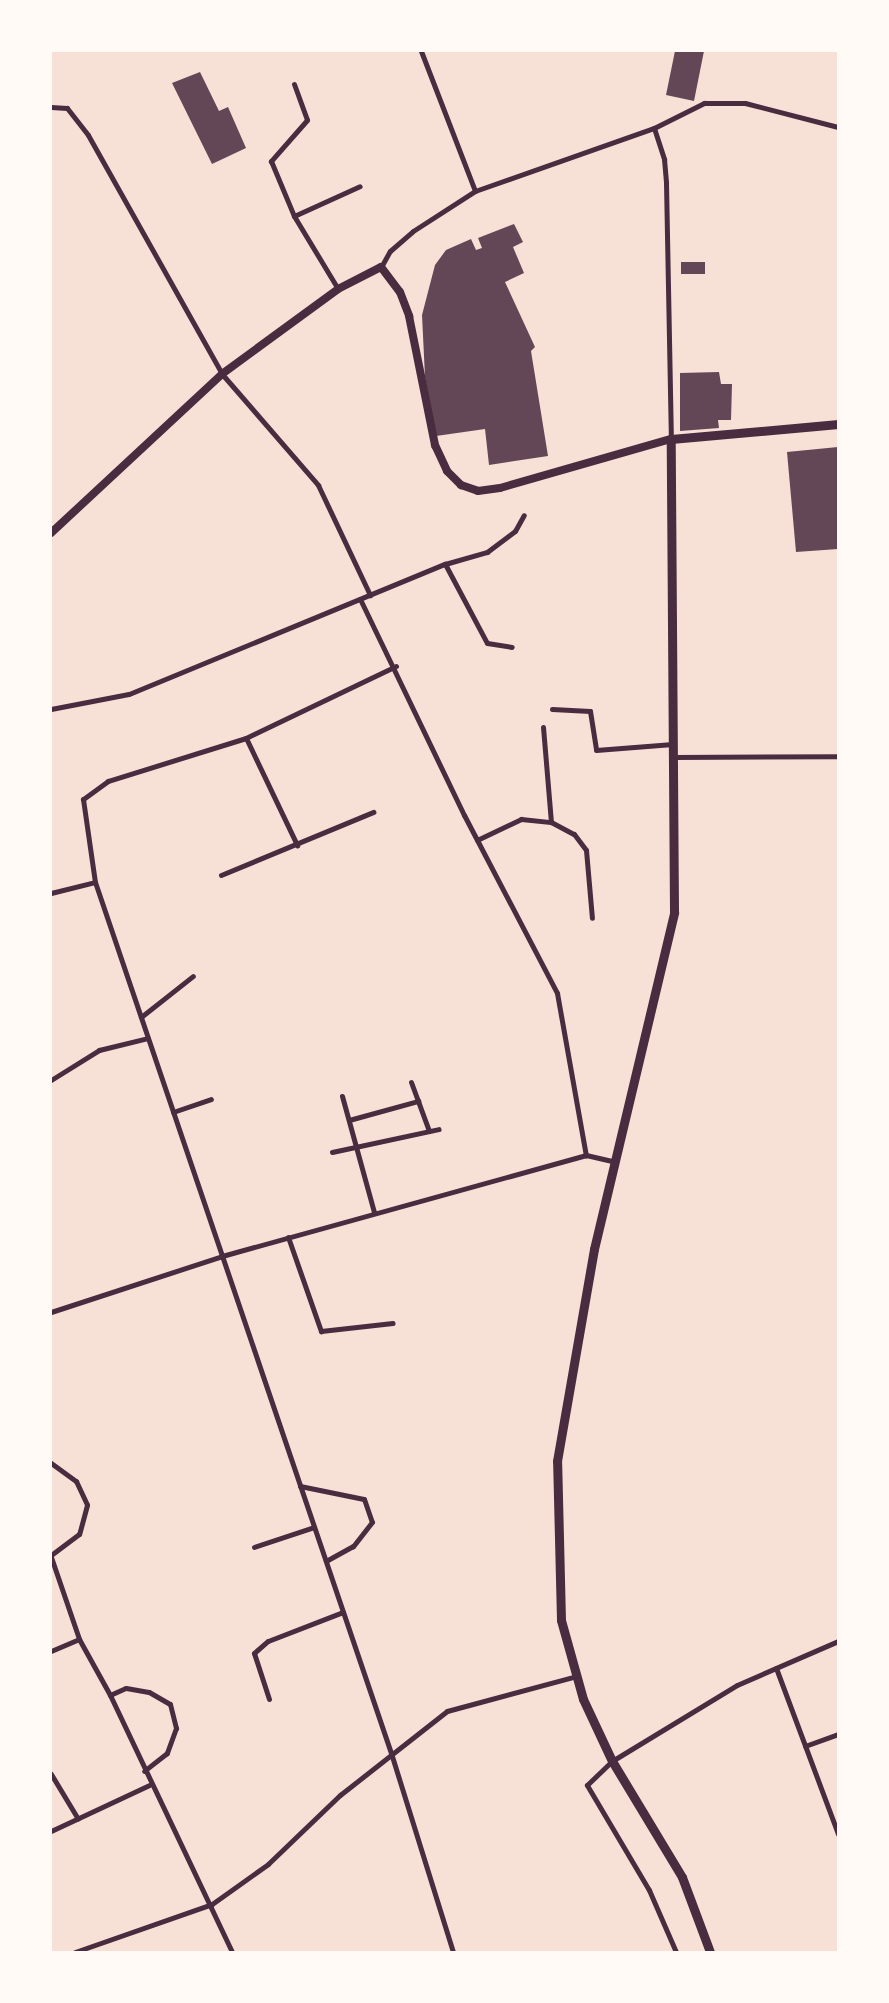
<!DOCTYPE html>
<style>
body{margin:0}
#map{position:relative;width:889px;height:2003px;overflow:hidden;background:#f7e1d7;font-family:Bitter,serif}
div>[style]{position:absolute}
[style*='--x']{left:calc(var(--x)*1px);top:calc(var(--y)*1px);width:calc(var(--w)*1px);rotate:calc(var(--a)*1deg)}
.building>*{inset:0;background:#644757}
.minor>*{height:5px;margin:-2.5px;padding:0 2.5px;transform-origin:2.5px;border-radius:2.5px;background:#4a2c40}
.secondary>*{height:8px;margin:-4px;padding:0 4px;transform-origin:4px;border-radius:4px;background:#4a2c40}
.primary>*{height:9px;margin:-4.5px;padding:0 4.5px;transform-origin:4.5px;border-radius:4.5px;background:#4a2c40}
span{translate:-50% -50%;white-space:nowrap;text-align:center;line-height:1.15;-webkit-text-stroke:7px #fffaf5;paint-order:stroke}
.frame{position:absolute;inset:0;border:52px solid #fffaf5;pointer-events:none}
</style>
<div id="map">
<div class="building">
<i style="clip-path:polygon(675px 51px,704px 51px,694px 101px,666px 95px)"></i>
<i style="clip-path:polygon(200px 72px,219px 111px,228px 107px,246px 148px,212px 164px,172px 83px)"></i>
<i style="clip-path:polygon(514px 224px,523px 242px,513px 247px,524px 273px,505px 282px,535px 347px,531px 351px,548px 456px,489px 465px,485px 429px,436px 436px,425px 377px,422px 315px,435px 265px,446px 250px,471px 239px,476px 250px,482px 248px,478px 238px)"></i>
<i style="clip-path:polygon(681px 262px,705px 262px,705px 274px,681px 274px)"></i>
<i style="clip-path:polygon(719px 372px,721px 384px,732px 384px,731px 420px,718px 420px,719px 428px,680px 431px,680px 373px)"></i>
<i style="clip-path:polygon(838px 447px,838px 549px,796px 552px,787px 452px)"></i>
</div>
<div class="minor">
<i style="--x:421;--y:51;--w:150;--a:68.9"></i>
<i style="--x:294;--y:84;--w:38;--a:70"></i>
<i style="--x:307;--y:120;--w:55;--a:131.3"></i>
<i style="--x:271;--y:161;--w:60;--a:67.3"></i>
<i style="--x:294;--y:216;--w:85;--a:58.9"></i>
<i style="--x:51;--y:107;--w:16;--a:4"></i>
<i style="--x:67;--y:108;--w:34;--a:52"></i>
<i style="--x:88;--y:135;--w:274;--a:60.7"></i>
<i style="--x:222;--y:374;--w:147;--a:49.1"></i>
<i style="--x:318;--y:485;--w:122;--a:64.7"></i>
<i style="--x:654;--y:128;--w:33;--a:72"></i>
<i style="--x:664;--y:159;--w:24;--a:85"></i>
<i style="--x:666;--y:183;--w:256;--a:88.9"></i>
<i style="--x:294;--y:216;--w:72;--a:-24.4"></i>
<i style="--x:381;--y:267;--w:18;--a:-61"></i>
<i style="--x:390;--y:251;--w:30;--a:-41"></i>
<i style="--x:413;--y:231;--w:74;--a:-32.8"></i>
<i style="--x:475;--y:191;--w:190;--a:-19.4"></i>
<i style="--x:654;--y:128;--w:56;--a:-26.6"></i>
<i style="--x:704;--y:103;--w:41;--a:0"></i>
<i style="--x:745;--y:103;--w:96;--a:14.5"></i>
<i style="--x:445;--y:564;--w:89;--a:62"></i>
<i style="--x:487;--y:643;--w:25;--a:9"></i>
<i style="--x:360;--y:599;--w:240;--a:64.3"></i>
<i style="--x:464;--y:815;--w:201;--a:62.4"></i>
<i style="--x:557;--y:993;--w:165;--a:79.9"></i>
<i style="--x:396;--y:666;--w:166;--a:154.4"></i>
<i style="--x:246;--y:738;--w:145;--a:162.7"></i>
<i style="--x:108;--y:781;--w:31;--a:144"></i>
<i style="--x:83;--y:799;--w:84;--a:81.8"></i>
<i style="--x:95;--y:882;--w:920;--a:71.23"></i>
<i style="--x:391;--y:1753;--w:208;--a:72.7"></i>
<i style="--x:51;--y:709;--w:79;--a:-10.9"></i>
<i style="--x:129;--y:694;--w:342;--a:-22.4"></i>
<i style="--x:445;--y:564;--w:44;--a:-15.9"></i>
<i style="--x:487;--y:552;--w:35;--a:-37"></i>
<i style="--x:515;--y:531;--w:18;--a:-61"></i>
<i style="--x:552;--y:709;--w:38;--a:3"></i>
<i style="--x:590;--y:711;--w:39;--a:81"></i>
<i style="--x:596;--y:750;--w:77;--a:-4.5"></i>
<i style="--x:543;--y:727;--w:95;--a:85.2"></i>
<i style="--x:246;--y:738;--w:119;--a:64.5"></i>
<i style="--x:674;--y:757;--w:164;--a:-0.3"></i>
<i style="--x:477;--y:840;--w:49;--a:-25.5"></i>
<i style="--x:521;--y:819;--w:30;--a:6"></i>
<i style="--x:551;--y:822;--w:26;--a:28"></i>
<i style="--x:574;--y:834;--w:20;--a:53"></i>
<i style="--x:586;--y:850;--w:68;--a:85"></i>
<i style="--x:221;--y:875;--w:165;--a:-22.5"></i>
<i style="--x:51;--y:893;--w:45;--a:-14"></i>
<i style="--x:141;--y:1017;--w:66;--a:-38.3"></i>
<i style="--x:51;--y:1080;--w:57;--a:-32"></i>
<i style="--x:99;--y:1050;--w:50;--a:-13.8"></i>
<i style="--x:411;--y:1082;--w:52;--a:69.8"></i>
<i style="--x:342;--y:1096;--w:120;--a:74.6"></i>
<i style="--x:173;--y:1112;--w:40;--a:-18.9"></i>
<i style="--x:349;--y:1120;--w:72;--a:-15.4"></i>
<i style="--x:332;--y:1152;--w:109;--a:-12.1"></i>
<i style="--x:288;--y:1237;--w:100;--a:70.7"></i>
<i style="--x:321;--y:1331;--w:72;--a:-6.3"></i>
<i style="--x:51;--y:1312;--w:180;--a:-18.1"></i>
<i style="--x:222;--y:1256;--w:378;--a:-15.5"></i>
<i style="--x:586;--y:1155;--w:31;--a:13"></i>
<i style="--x:51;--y:1463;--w:31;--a:36"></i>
<i style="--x:76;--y:1481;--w:26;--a:65"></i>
<i style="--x:87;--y:1505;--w:30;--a:105"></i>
<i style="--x:79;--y:1534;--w:35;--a:143"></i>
<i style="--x:300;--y:1486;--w:65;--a:11.5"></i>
<i style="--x:364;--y:1499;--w:24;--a:71"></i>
<i style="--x:372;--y:1522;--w:31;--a:128"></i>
<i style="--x:353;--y:1546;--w:31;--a:151"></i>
<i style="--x:254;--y:1547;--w:63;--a:-18.4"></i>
<i style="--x:51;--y:1557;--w:87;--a:71.1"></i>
<i style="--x:79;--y:1639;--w:64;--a:61"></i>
<i style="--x:110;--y:1695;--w:284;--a:64.6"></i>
<i style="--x:51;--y:1651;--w:30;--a:-23"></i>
<i style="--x:776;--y:1668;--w:177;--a:69.5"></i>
<i style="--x:110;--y:1695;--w:17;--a:-24"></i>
<i style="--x:126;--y:1688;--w:23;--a:10"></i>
<i style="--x:149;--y:1692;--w:24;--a:30"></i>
<i style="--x:170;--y:1704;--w:25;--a:76"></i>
<i style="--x:176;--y:1728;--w:27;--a:110"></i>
<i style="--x:167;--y:1753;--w:29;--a:142"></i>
<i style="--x:269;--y:1699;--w:48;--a:-108.1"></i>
<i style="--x:254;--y:1653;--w:18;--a:-41"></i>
<i style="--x:268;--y:1641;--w:80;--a:-21.1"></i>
<i style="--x:805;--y:1746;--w:35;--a:-20"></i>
<i style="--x:51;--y:1774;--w:52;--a:59"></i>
<i style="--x:51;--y:1831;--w:108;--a:-25.1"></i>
<i style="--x:75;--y:1952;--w:145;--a:-19.3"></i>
<i style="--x:212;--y:1904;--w:69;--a:-35.5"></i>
<i style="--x:268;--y:1864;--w:100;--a:-43.8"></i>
<i style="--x:340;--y:1795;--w:136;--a:-38.1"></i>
<i style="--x:447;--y:1711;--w:135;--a:-15.1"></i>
<i style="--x:676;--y:1952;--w:68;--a:-113.5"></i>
<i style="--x:649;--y:1890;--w:122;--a:-120.6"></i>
<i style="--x:587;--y:1785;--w:35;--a:-44"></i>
<i style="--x:612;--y:1761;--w:146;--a:-31.3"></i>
<i style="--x:737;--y:1685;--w:110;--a:-23.5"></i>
</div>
<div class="secondary">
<i style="--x:51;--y:533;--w:233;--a:-42.9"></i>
<i style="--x:222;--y:374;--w:144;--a:-36.2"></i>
<i style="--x:338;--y:289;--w:48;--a:-27.1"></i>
<i style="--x:381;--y:267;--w:31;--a:53"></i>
<i style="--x:400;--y:292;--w:26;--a:69"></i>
<i style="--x:409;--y:316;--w:132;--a:78.6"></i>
<i style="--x:435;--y:445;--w:29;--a:65"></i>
<i style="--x:447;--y:471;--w:20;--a:45"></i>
<i style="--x:461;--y:485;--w:18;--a:19"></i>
<i style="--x:478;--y:491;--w:22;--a:-8"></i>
<i style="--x:500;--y:488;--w:178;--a:-16"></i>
</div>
<div class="primary">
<i style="--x:710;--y:1952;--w:80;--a:-110.5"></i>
<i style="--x:682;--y:1877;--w:135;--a:-121.1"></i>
<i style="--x:612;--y:1761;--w:68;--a:-115.1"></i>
<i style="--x:583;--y:1699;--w:82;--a:-105.6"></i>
<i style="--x:561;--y:1620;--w:159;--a:-91.4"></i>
<i style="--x:557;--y:1461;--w:215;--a:-80.1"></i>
<i style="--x:594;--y:1249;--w:346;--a:-76.6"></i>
<i style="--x:674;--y:912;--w:473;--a:-90.4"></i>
<i style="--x:671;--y:439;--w:168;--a:-5.1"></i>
</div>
<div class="frame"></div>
</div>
